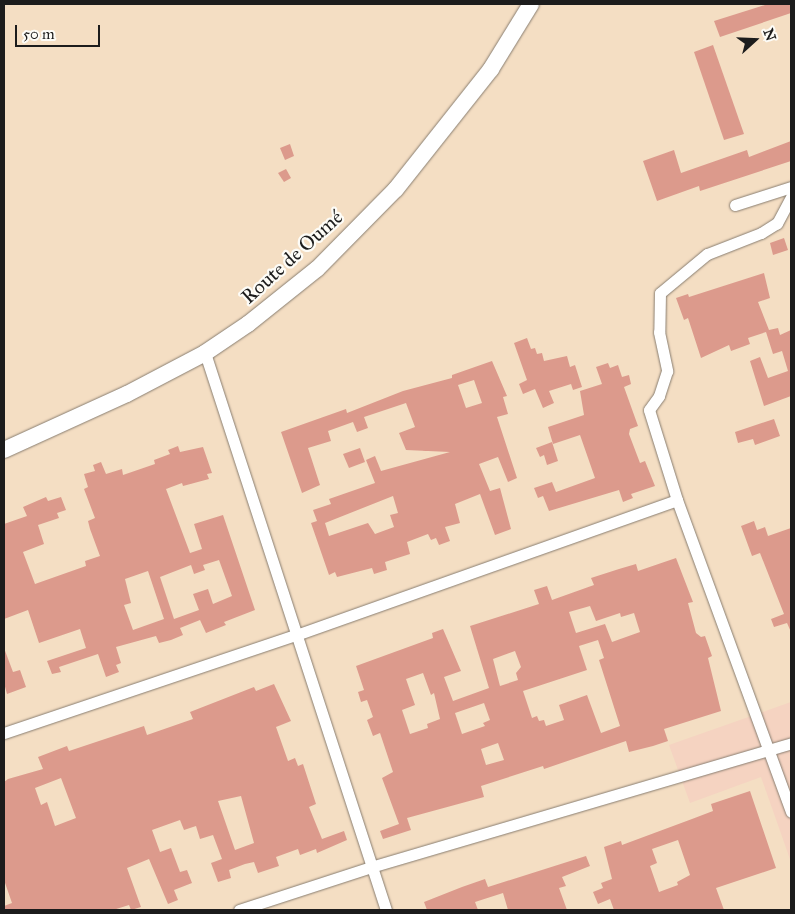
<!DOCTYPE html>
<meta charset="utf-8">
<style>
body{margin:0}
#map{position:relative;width:795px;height:914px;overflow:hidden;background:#f4dec3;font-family:"IM FELL Great Primer",serif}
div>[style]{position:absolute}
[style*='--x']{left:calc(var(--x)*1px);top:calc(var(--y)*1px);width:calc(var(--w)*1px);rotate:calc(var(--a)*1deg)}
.built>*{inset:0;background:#f5d3c1}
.building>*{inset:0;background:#dc9a8c}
.roads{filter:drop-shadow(0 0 1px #887d70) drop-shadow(0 0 1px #887d70)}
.minor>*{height:11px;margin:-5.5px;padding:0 5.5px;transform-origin:5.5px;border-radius:5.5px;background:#fff}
.secondary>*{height:16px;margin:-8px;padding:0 8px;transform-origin:8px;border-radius:8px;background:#fff}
span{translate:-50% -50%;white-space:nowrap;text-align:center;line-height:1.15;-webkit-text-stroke:4.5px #fdfcf7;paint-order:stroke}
.street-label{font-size:20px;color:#1c1c1c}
.frame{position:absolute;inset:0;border:5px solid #1c1c1c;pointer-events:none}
.north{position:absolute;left:730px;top:15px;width:50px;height:50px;-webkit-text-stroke:4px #fdfcf7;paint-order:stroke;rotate:70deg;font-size:14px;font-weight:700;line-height:20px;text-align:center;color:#1c1c1c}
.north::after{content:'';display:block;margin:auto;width:18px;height:22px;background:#1c1c1c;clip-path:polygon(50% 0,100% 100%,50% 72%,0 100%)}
.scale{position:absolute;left:15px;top:25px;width:85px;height:22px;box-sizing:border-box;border:2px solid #1c1c1c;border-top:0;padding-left:6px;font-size:15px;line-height:18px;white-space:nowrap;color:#1c1c1c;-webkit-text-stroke:4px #fdfcf7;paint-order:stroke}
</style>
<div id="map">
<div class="built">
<i style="clip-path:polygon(791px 702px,791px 862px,761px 777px,690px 803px,669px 745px)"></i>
</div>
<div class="building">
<i style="clip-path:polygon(768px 4px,791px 4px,791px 13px,720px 37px,714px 21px)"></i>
<i style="clip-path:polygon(713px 45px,744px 134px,724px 140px,694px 52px)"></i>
<i style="clip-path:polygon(791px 141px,791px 161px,700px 191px,699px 186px,657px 201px,643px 161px,674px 150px,681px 173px,747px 150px,749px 157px)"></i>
<i style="clip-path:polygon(290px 144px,294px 156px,285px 160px,280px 148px)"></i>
<i style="clip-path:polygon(286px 169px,291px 178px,284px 182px,278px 173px)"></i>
<i style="clip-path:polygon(784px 238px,788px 250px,773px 255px,770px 243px)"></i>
<i style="clip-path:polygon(764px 273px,770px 298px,758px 302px,769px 330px,778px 328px,780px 335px,791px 330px,791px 396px,764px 406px,750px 361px,760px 357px,768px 378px,788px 371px,782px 351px,773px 354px,766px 332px,748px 338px,750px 344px,731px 351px,729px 345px,701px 358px,688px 318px,684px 320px,676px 298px,688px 294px,689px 297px)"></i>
<i style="clip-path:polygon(527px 338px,531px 349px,535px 348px,537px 354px,542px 353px,544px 361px,567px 356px,570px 367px,575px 365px,582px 387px,573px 390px,571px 384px,549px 391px,554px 403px,543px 408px,535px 389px,523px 394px,519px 384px,527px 380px,514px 343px)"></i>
<i style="clip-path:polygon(evenodd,492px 361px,507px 396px,503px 397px,508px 414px,497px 417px,517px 478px,508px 482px,498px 457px,479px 464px,490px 491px,500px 488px,511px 529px,495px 535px,480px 494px,455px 504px,460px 523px,445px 527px,450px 541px,439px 545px,436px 538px,431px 540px,428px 534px,407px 542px,410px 554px,385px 562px,387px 570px,374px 574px,372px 568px,337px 577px,335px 572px,329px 575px,311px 523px,317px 521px,313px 510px,331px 504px,329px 499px,375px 483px,366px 460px,375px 456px,381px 471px,450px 452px,406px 450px,399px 433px,415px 427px,406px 403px,364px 417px,368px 428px,357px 432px,353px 422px,328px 431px,331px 441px,308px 448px,320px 485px,302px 493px,281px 432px,346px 409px,347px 413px,403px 391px,452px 378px,452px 375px,492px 361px,474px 380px,482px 403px,466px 408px,458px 385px,474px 380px,492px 361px,393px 496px,398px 513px,390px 515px,394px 527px,375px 534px,368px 523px,329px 536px,325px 523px,393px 496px)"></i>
<i style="clip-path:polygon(608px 363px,610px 368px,618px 365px,622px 377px,629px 375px,631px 384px,624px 387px,638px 426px,630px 429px,629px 434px,640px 463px,645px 461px,655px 486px,631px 494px,633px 498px,623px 502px,619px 490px,549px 511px,543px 496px,538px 498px,534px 488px,552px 482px,556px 492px,595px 478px,580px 435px,553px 444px,548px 427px,584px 415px,580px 391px,602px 384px,596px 367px)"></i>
<i style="clip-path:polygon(774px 419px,780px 436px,755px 445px,753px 439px,738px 443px,735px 432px)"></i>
<i style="clip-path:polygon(552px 442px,558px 461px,547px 465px,544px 455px,540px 457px,536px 448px)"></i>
<i style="clip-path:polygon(evenodd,178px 446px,180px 452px,203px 447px,212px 473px,207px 474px,209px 479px,183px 486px,182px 483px,166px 489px,190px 553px,202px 549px,194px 524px,223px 515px,255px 610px,224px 622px,226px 625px,206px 633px,200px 620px,180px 628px,183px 635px,171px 640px,159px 643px,156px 636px,116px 647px,121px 663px,116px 665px,119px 672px,106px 677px,98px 654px,59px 667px,61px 672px,52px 674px,47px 661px,86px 648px,80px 629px,39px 643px,28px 610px,4px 619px,4px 524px,27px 516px,23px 507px,46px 497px,48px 501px,61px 497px,66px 510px,57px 513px,59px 518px,38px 525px,44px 544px,23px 552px,35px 584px,86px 566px,85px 561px,100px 556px,90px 529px,88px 521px,95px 518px,84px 489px,88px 487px,84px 474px,95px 471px,93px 465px,101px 462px,106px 474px,122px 469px,123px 475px,155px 464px,154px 460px,170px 454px,168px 450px,178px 446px,219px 560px,232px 596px,213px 604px,208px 589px,193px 594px,199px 610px,174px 619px,160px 577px,191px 565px,194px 574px,205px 570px,203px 565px,219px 560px,178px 446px,148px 571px,164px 619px,133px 630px,124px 605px,131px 603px,125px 579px,148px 571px)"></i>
<i style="clip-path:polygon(360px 448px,365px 462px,349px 468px,343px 454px)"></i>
<i style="clip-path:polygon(754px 521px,757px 530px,765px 527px,768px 536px,791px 528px,791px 632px,787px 623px,774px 627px,771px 619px,784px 614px,760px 553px,752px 556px,741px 526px)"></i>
<i style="clip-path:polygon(evenodd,676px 558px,693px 602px,688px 603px,696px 633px,701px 637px,705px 636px,712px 656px,708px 658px,721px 711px,664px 729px,668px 741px,653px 746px,629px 752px,626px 741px,544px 769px,543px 766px,481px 786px,484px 797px,407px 818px,411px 830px,383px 839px,380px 831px,399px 824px,382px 778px,393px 772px,380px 733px,373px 736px,367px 720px,373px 717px,367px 700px,361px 702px,358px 692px,364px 690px,356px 666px,433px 638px,432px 633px,443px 629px,461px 671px,444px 677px,453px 701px,489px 688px,470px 626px,539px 604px,534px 590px,547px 586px,552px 600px,594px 585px,591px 578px,619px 569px,636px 564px,638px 571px,676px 558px,590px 606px,596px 621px,620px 613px,621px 617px,634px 613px,640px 632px,612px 642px,605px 624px,576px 633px,569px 612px,590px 606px,676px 558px,598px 640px,604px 658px,599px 660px,620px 726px,601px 733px,587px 695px,559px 705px,564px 720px,546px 726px,544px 720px,539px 721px,537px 716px,532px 718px,523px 691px,587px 670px,579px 646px,598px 640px,676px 558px,515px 651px,521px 667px,516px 673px,518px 680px,500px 686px,493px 659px,515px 651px,676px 558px,423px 673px,431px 695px,434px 693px,440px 719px,427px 724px,428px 728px,410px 734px,402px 710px,415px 705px,406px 679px,423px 673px,676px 558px,484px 703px,490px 720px,483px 723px,485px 726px,462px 734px,455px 713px,484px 703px,676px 558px,498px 743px,504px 760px,486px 765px,481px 749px,498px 743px)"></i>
<i style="clip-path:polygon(4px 648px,13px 672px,20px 670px,26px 687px,7px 694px,4px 683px)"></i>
<i style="clip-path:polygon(evenodd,274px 684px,291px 721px,276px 727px,288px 761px,295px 758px,298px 766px,303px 764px,316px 804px,309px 807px,322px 839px,344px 831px,347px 840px,317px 853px,316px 849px,300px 855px,298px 849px,276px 857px,279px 866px,258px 873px,254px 862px,245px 864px,229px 870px,231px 878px,218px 882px,211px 863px,222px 859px,213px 835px,200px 839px,196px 826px,184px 830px,180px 820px,152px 830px,160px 852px,171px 848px,180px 872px,187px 870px,192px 883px,174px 890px,178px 900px,168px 904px,149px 859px,127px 868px,141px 907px,131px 910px,129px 905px,113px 910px,4px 910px,4px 906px,12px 903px,4px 880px,4px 782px,8px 779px,43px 769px,38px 757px,67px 746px,69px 751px,144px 726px,147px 735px,193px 719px,190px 712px,254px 687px,256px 691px,274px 684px,61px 778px,76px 818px,55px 826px,47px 802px,41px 805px,35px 788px,61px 778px,274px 684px,241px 796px,254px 843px,235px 850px,218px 801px,241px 796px)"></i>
<i style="clip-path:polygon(evenodd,750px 791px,776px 868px,716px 888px,724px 910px,614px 910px,610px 899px,598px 904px,593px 892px,603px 888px,601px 883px,612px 879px,604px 847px,621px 841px,622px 845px,692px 819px,713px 811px,711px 804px,750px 791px,678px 840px,690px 875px,677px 882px,678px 885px,659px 892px,650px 866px,657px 863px,652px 849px,678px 840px)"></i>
<i style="clip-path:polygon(586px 856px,590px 866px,562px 877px,566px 886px,559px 888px,567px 910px,508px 910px,503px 893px,475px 902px,478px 910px,427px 910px,424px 902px,462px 887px,485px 879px,488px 887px)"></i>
</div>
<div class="roads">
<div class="minor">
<i style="--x:791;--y:197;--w:30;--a:118"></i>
<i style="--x:777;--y:223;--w:19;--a:148"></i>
<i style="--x:761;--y:233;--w:58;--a:158.7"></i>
<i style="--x:707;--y:254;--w:61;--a:140.3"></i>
<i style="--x:660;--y:293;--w:39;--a:91"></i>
<i style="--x:659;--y:332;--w:40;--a:78"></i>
<i style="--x:667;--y:371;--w:26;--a:108"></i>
<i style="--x:659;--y:396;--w:17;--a:126"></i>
<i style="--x:649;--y:410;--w:94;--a:72.7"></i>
<i style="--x:677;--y:500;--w:332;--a:69.9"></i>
<i style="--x:735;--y:205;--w:59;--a:-17.8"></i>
<i style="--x:205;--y:353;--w:586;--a:72"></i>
<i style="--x:4;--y:733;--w:308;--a:-18.6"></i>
<i style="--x:296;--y:635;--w:404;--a:-19.5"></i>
<i style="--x:239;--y:910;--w:139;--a:-18"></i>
<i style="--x:371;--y:867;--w:438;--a:-16.4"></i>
</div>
<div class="secondary">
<i style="--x:4;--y:450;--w:135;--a:-24.5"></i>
<i style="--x:127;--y:394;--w:88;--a:-27.7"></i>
<i style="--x:205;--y:353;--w:52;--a:-34"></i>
<i style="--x:248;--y:324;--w:88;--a:-38.6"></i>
<i style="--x:317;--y:269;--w:112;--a:-45.4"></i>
<i style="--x:396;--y:189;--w:153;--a:-51.6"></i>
<i style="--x:491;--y:69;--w:76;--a:-58.4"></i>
</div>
</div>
<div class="street-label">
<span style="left:292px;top:257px;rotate:-42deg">Route de Oumé</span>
</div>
<div class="frame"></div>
<div class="north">N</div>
<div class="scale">50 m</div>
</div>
